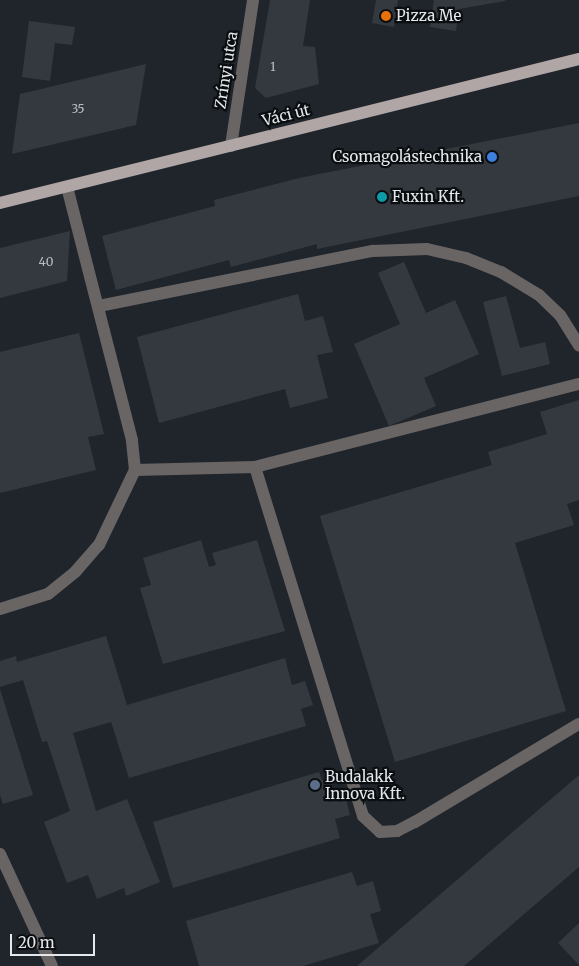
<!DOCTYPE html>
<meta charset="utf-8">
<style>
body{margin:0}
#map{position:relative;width:579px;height:966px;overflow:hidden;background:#20252b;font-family:Merriweather,serif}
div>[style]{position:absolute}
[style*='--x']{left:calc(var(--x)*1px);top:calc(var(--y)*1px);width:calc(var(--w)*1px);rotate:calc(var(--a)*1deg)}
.building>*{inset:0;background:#34393f}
.service>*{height:12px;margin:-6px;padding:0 6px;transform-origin:6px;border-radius:6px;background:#6a6565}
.minor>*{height:12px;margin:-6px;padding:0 6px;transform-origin:6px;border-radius:6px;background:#6a6565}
.primary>*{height:12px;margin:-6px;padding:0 6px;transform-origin:6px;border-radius:6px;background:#b0a6a6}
.dots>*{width:14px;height:14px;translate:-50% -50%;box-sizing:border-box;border:2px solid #0b0e10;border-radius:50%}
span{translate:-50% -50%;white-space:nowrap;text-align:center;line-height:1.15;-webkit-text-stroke:4.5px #0b0e10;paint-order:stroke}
.number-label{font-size:12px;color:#b8bcc1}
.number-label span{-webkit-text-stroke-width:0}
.poi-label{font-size:15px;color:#e4e8ec}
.left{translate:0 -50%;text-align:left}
.right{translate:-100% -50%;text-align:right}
.street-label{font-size:15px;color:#e4e8ec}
.scale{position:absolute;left:10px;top:934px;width:85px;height:22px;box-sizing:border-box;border:2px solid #e4e8ec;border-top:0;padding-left:6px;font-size:15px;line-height:18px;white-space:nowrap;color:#e4e8ec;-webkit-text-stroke:4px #0b0e10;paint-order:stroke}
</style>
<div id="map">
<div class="building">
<i style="clip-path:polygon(270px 0,310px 0,303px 46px,315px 47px,319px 84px,266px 98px,255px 88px)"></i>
<i style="clip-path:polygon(376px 0,398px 0,394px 27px,372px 23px)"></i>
<i style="clip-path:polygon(434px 0,505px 0,505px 1px,459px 9px,456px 31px,430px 27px)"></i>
<i style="clip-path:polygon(29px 21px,75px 27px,72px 45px,55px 43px,50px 81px,22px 77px)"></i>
<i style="clip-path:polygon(146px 64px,136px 125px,12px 154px,20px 94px)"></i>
<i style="clip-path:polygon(579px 123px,579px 196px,317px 249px,317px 244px,231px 267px,229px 260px,116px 290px,102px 236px,215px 206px,214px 200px,299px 178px)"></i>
<i style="clip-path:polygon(70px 231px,67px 281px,0 298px,0 248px)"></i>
<i style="clip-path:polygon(404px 262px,426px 313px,455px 300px,479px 354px,424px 378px,436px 406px,389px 426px,354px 344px,400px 324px,378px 273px)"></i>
<i style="clip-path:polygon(298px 294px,305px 321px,323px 316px,333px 352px,317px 355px,328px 398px,290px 408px,285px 389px,159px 423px,137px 337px)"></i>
<i style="clip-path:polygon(506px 296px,520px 348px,545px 342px,550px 364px,502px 376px,483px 302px)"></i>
<i style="clip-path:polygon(79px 333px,104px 434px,88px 437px,96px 470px,0 493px,0 352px)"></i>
<i style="clip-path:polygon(579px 400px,579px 500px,567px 504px,574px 525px,515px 543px,566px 711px,395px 762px,320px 516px,492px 465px,488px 452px,547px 434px,540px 412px)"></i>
<i style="clip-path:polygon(201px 540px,209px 567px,216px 565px,212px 553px,257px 540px,285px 631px,163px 664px,140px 588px,151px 585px,143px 558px)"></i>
<i style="clip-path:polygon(106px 636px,127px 705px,285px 658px,292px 685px,305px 681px,313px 705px,301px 709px,306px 726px,129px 778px,111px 722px,73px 733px,96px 811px,127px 799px,160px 882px,126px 896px,124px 888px,97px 899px,88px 875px,67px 883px,44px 822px,70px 811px,47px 741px,42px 742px,23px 680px,0 687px,0 661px,16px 656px,17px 662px)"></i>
<i style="clip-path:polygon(0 689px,33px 795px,3px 804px,0 795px)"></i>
<i style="clip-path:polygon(319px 772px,322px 780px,330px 778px,337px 801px,346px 799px,350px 815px,335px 819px,340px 838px,173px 888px,153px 822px)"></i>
<i style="clip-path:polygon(579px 775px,579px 867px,464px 966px,357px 966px)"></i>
<i style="clip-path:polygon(352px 872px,357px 886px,373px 881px,381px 911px,370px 914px,379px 943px,303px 966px,199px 966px,186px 921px)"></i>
<i style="clip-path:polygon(579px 923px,579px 965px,558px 943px)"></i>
</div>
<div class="service">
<i style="--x:99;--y:306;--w:279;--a:-11.4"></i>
<i style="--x:373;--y:251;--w:54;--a:-2.1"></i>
<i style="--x:427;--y:249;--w:40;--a:13"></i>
<i style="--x:466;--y:258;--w:38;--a:22"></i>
<i style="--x:501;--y:272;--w:44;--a:31.2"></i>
<i style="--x:539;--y:295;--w:29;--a:44"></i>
<i style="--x:560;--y:315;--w:36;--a:58"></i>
<i style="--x:255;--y:467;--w:365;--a:72.8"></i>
<i style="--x:363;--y:816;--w:23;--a:43"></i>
<i style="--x:380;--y:832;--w:17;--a:-3"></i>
<i style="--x:397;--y:831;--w:20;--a:-27"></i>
<i style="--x:415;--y:822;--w:191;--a:-30.9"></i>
<i style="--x:135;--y:470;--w:120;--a:-1.4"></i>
<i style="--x:255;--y:467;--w:334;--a:-14.4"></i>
<i style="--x:0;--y:609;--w:50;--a:-17.4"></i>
<i style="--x:48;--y:594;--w:36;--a:-39"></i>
<i style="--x:76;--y:571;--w:35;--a:-49"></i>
<i style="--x:99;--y:545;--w:83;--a:-64.4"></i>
<i style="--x:135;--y:470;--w:30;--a:-96"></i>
<i style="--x:132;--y:440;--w:261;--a:-104.4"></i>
<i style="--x:0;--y:854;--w:123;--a:65.1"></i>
</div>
<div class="minor">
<i style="--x:231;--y:146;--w:148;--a:-81.4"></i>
</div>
<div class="primary">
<i style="--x:0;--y:203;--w:597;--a:-13.97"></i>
</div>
<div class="dots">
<i style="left:386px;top:16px;background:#e8710a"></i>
<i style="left:492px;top:157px;background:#3f7fe0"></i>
<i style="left:382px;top:197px;background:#0f9aa8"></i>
<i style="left:315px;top:785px;background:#5c6f8a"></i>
</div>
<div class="number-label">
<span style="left:273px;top:67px">1</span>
<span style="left:78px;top:109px">35</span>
<span style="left:46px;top:262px">40</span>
</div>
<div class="poi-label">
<span class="left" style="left:396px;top:16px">Pizza Me</span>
<span class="right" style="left:482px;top:157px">Csomagolástechnika</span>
<span class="left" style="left:392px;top:197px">Fuxin Kft.</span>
<span class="left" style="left:325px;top:785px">Budalakk<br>Innova Kft.</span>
</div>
<div class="street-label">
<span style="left:226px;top:70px;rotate:-81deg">Zrínyi utca</span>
<span style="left:286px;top:115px;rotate:-14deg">Váci út</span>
</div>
<div class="scale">20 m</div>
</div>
